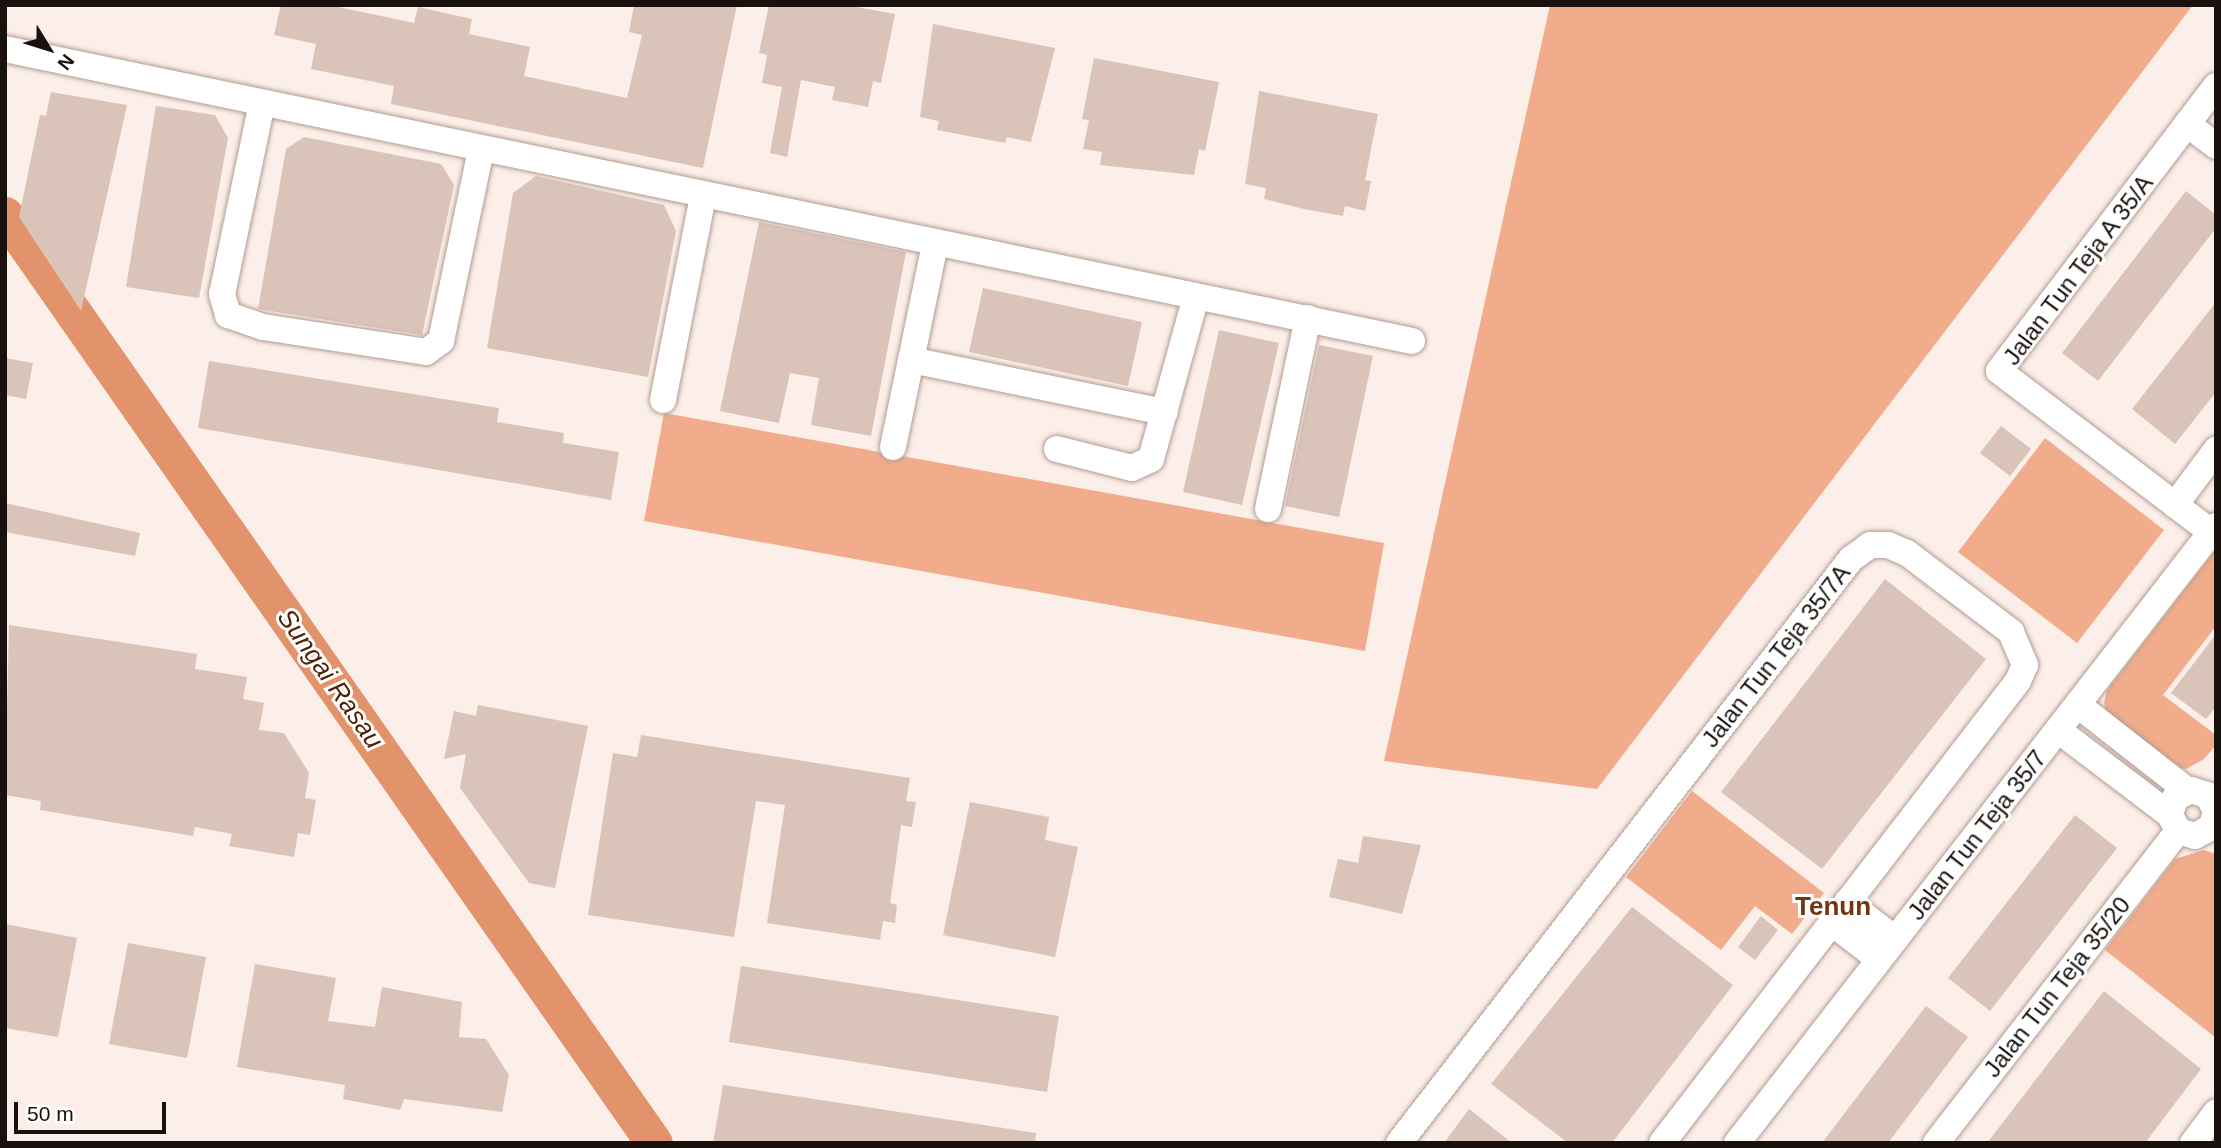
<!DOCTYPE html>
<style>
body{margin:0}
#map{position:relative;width:2221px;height:1148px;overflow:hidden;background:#fceee8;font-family:Arial,sans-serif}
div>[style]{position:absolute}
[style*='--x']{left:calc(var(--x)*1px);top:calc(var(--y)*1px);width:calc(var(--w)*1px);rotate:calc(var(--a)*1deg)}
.green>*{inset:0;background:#f0ac8b}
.river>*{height:37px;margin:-18.5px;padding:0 18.5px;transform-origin:18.5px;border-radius:18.5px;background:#e3936b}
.building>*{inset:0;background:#dac3b9}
.roads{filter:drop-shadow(0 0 2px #b19c92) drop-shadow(0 0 2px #b19c92)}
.minor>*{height:26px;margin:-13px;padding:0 13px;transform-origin:13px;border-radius:13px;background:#fff}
span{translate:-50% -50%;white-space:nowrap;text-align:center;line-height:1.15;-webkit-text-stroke:6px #fff;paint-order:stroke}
.street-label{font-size:24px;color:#18110d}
.water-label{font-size:26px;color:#501e00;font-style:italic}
.neighbourhood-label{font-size:26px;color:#733410;font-weight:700}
.frame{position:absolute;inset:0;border:7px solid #18110d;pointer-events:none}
.north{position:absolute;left:14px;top:14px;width:70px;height:70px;-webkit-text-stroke:5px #fff;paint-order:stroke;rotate:128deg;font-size:19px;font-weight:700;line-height:28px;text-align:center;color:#18110d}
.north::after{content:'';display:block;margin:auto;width:24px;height:32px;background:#18110d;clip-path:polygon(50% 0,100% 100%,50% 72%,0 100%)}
.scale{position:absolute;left:14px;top:1102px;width:152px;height:32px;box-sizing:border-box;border:4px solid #18110d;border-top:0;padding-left:9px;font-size:21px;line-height:24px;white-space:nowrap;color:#18110d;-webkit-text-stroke:5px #fff;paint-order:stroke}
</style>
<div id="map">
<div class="green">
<i style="clip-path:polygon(1550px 5px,2193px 5px,1597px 789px,1384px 761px)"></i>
<i style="clip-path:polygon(664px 413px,1384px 543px,1365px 651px,644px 521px)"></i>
<i style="clip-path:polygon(2045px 438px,2164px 530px,2077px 643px,1958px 552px)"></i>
<i style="clip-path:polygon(2216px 549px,2216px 626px,2163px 695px,2216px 735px,2216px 745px,2204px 759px,2186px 769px,2176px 767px,2106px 711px,2104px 703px,2107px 690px)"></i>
<i style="clip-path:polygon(1692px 791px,1824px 893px,1792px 934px,1755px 906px,1721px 950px,1626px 877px)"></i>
<i style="clip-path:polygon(2204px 850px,2216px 854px,2216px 1038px,2105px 950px,2175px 859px)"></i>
</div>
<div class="river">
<i style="--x:5;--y:215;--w:1132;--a:55.03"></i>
</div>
<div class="building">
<i style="clip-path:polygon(281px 5px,329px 5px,414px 23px,418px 7px,472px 19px,469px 34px,530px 47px,524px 76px,627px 98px,642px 35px,629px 32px,634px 5px,737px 5px,703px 168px,391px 104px,394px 86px,311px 69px,316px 44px,274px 35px)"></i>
<i style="clip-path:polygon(769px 5px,846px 5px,895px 14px,881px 83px,873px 81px,868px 107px,832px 100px,835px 87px,801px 80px,787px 157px,770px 153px,782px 87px,762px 83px,767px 55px,759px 53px)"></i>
<i style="clip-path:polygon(933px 24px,1055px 48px,1031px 142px,1007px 137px,1005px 143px,937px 130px,939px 121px,920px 117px)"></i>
<i style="clip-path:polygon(1094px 58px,1219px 82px,1205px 151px,1199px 149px,1194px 175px,1100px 165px,1102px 152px,1083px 149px,1089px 120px,1082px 119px)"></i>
<i style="clip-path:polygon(1259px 91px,1378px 114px,1365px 180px,1371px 181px,1365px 211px,1345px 206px,1343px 216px,1304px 209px,1264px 199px,1266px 188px,1245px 184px)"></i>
<i style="clip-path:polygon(51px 92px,127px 105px,81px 311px,19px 217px,40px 115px,46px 116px)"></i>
<i style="clip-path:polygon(156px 106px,215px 115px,228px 138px,199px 298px,126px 287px)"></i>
<i style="clip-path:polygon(304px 137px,441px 164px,454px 185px,422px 335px,258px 309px,286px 149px)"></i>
<i style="clip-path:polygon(536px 176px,664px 205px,676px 231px,648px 377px,487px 348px,513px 193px)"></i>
<i style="clip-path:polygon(2186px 191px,2216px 215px,2216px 228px,2098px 381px,2062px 353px)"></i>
<i style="clip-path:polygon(759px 222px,906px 252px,871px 436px,811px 425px,819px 378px,790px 373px,779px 423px,720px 411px)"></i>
<i style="clip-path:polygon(983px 288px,1142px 322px,1128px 386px,969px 352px)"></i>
<i style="clip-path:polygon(2216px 302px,2216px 392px,2175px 444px,2132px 409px)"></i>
<i style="clip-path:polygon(1219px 330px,1279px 343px,1242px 505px,1183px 492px)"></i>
<i style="clip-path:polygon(1319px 345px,1373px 356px,1339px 517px,1285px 506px)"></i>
<i style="clip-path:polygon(5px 358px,33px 363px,26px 399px,5px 395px)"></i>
<i style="clip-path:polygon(209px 361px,499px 408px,497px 422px,564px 433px,563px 443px,619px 452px,611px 500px,198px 428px)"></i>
<i style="clip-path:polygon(2001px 426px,2031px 449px,2010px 476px,1980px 453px)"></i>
<i style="clip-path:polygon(5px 503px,140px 533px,135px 556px,5px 532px)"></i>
<i style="clip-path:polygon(1885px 579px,1986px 659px,1822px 869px,1721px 792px)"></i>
<i style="clip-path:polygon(9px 625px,197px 654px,195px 669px,247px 677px,243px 699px,264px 703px,259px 730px,284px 733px,309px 773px,305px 798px,316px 800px,310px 835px,298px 833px,294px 857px,229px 846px,232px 834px,195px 827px,193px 836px,40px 810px,41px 801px,5px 795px)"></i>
<i style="clip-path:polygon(2216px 634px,2216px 707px,2206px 719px,2171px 693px)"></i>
<i style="clip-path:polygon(478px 705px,588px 726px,555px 888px,529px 883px,460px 788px,466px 754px,444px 759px,454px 711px,476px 716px)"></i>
<i style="clip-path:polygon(641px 735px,910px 778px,906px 801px,916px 802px,912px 827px,901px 825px,890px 903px,897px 905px,895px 923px,883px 921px,880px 940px,767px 923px,785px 805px,756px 801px,734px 937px,588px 915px,613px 753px,637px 757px)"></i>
<i style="clip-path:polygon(970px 802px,1049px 817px,1045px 840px,1078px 847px,1055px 957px,943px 935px)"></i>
<i style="clip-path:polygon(2075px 815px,2117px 848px,1990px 1011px,1948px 978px)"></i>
<i style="clip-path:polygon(1363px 836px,1421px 845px,1402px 914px,1329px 897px,1338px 859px,1358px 863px)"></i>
<i style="clip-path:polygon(1632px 907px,1733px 985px,1612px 1143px,1568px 1143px,1491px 1084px)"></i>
<i style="clip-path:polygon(1761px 916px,1778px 930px,1755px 960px,1738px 947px)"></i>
<i style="clip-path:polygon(5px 924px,77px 938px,58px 1037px,5px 1028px)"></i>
<i style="clip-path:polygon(128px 943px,206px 957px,187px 1058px,109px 1044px)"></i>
<i style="clip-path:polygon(255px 964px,336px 978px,328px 1021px,375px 1027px,382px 987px,462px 1002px,459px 1037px,486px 1039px,509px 1075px,502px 1112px,404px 1099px,400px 1110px,343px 1099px,345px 1085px,237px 1067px)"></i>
<i style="clip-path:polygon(741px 966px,1059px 1016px,1047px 1092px,729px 1042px)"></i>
<i style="clip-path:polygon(2104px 991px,2201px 1069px,2145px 1143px,1987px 1143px)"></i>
<i style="clip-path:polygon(1926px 1006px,1968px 1037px,1888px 1143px,1822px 1143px)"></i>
<i style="clip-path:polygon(723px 1085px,1036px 1133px,1035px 1143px,713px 1143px)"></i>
<i style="clip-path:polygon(1469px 1109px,1512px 1143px,1444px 1143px)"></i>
</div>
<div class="roads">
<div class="minor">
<i style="--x:5;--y:49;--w:1437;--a:11.72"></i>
<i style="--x:262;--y:103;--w:195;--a:101.8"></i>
<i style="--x:222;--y:294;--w:22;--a:74"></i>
<i style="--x:228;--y:315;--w:37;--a:19"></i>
<i style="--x:263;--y:327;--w:165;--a:8.7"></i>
<i style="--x:426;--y:352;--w:19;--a:-36"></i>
<i style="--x:441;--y:341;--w:196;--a:-78.2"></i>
<i style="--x:2187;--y:124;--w:36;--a:37"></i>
<i style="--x:911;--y:360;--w:259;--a:11.6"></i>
<i style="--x:663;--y:400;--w:208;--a:-78.9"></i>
<i style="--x:893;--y:447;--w:207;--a:-78.3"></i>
<i style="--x:1057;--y:449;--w:77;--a:14.2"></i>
<i style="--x:1132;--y:468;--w:21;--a:-25"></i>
<i style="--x:1151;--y:459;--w:168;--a:-74.5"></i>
<i style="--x:2175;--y:505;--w:69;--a:-53.3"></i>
<i style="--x:1268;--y:509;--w:195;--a:-78.2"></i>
<i style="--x:2211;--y:532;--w:266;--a:-142.8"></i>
<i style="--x:1999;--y:371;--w:358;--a:-52.7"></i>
<i style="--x:2078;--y:705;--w:140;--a:38"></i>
<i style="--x:2058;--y:730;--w:141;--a:37.2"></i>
<i style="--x:2216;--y:810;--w:17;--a:-121"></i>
<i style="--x:2207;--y:795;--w:17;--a:-163"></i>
<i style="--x:2191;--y:790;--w:18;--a:153"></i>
<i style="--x:2175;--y:798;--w:18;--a:106"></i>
<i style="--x:2170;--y:815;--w:18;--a:63"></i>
<i style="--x:2178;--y:831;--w:18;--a:16"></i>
<i style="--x:2195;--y:836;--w:18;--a:-29"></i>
<i style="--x:2211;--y:827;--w:15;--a:-70"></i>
<i style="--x:1847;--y:902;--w:61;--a:37.6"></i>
<i style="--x:1832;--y:923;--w:59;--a:37.5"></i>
<i style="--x:1399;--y:1143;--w:738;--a:-52.26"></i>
<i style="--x:1851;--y:559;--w:24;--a:-36"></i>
<i style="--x:1870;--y:545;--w:18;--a:0"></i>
<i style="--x:1888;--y:545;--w:21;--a:23"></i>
<i style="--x:1907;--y:553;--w:131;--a:37.2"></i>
<i style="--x:2011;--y:632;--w:36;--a:67"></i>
<i style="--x:2025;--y:665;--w:17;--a:114"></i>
<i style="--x:2018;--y:681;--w:583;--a:127.62"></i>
<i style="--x:1737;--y:1143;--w:781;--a:-52.18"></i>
<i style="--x:1936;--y:1143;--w:395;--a:-52.2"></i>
<i style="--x:2193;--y:1143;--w:38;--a:-53"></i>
</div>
</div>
<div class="street-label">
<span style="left:2078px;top:270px;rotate:-53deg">Jalan Tun Teja A 35/A</span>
<span style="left:1776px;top:656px;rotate:-52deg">Jalan Tun Teja 35/7A</span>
<span style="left:1977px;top:835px;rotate:-52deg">Jalan Tun Teja 35/7</span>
<span style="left:2057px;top:987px;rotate:-52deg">Jalan Tun Teja 35/20</span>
</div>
<div class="water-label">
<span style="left:330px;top:679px;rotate:55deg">Sungai Rasau</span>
</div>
<div class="neighbourhood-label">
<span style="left:1833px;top:907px">Tenun</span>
</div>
<div class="frame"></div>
<div class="north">N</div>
<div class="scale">50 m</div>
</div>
